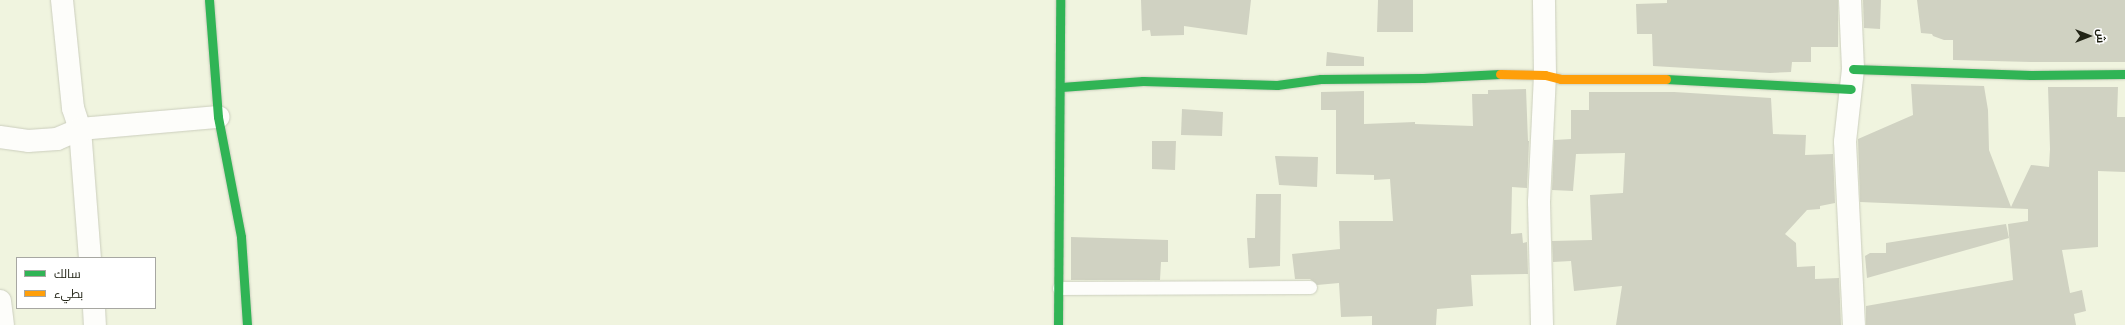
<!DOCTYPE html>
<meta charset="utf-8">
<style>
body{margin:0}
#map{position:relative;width:2125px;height:325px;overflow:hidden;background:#f0f4df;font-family:"Golos Text",Cairo,sans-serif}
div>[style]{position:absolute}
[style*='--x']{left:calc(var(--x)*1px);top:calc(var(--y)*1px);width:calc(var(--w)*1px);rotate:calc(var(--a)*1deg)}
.building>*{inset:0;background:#d0d2c2}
.roads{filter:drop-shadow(0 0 1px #cbcebd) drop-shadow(0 0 1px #cbcebd)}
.lane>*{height:13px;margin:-6.5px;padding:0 6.5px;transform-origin:6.5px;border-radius:6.5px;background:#fdfdfa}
.street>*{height:22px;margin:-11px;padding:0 11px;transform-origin:11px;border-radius:11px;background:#fdfdfa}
.fast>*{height:9px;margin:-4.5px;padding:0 4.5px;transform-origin:4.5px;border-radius:4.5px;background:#30b455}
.slow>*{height:9px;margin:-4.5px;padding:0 4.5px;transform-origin:4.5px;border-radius:4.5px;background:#ff9f0a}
span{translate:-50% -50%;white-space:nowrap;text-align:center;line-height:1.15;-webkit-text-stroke:4px #fff;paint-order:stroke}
.legend{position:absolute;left:16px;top:257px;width:140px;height:52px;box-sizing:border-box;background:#fff;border:1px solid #a7a7a2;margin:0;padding:5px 7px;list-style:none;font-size:12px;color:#222416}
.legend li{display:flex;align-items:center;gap:8px;height:20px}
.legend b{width:20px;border:1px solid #a7a7a2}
.north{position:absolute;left:2069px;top:16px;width:40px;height:40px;-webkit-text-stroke:3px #fff;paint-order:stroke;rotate:90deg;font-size:11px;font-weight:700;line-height:16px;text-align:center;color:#222416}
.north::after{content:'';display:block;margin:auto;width:14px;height:18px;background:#222416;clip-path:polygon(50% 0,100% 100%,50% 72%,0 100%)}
</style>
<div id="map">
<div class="building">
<i style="clip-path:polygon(1141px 0,1251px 0,1247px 35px,1184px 26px,1184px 35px,1151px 36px,1150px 30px,1142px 31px)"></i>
<i style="clip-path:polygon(1378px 0,1413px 0,1413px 32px,1377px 32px)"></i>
<i style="clip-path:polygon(1667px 0,1838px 0,1838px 47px,1811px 47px,1811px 62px,1792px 62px,1791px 72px,1770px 73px,1653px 66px,1652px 34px,1637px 34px,1636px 4px,1667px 3px)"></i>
<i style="clip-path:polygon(1863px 0,1881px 0,1880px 29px,1864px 28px)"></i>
<i style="clip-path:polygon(1917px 0,2125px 0,2125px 62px,2031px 62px,1953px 60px,1953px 40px,1944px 40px,1933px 36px,1932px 34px,1921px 33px)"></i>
<i style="clip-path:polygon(1327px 52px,1364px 57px,1364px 66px,1326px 66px)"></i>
<i style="clip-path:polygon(1911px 84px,1984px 86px,1988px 110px,1989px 150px,2011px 207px,2031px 165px,2049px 167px,2050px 149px,2048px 87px,2118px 87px,2117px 117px,2125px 117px,2125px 172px,2098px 171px,2098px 247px,2062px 250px,2070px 293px,2082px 290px,2086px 311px,2074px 314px,2076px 325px,1866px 325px,1866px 306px,2013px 280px,2008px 224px,2028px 221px,2028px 209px,1860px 202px,1858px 139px,1913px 115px)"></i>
<i style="clip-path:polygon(1526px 89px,1528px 141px,1529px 141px,1527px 188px,1512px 187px,1511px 234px,1522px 233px,1523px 243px,1527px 242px,1528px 274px,1471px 275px,1473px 306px,1437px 309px,1436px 325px,1372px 325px,1372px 316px,1341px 317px,1339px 283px,1317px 285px,1310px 279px,1295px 279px,1292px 254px,1340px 249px,1339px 221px,1393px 221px,1390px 179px,1374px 180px,1374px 175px,1336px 174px,1336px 110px,1321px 110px,1321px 92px,1364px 91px,1364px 124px,1415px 122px,1415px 124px,1473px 126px,1472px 94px,1488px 94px,1488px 90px)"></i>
<i style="clip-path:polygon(1589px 92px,1674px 92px,1771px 98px,1773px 134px,1806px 135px,1805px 155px,1833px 154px,1835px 203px,1820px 206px,1820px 209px,1807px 210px,1785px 234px,1796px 243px,1797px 267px,1815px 266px,1815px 279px,1839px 278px,1841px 325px,1616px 325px,1622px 286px,1574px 291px,1571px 261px,1553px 262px,1552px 241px,1592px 240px,1590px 195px,1623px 193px,1625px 153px,1576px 154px,1573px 191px,1552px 190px,1554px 140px,1571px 139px,1571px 110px,1589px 110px)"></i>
<i style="clip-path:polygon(1182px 109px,1223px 112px,1222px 136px,1181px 135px)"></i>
<i style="clip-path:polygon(1152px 141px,1176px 141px,1175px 170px,1152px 169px)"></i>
<i style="clip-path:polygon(1275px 156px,1318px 157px,1317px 187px,1279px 185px)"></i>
<i style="clip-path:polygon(1256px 194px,1281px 194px,1280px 266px,1249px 268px,1247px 238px,1255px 238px)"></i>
<i style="clip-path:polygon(2006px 224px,2009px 238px,1867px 278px,1865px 256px,1870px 253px,1886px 253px,1886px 243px)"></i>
<i style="clip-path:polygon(1071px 237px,1168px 240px,1168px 262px,1161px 262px,1160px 280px,1071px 280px)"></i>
</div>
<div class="roads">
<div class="lane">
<i style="--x:1059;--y:288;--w:251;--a:-0.2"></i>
</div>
<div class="street">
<i style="--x:62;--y:0;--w:109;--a:84.2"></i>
<i style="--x:73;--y:108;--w:22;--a:72"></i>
<i style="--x:80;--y:129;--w:129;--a:85.6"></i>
<i style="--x:1850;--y:0;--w:69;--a:87.5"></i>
<i style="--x:1853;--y:69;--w:73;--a:96.3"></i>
<i style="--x:1845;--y:142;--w:183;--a:87.2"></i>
<i style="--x:0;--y:137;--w:28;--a:8"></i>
<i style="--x:28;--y:141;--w:29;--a:-4"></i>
<i style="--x:57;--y:139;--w:25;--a:-23"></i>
<i style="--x:80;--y:129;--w:139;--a:-5"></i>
<i style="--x:0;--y:301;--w:24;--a:83"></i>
<i style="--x:94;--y:308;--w:17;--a:87"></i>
<i style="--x:1542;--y:325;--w:123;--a:-91.4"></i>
<i style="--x:1539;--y:202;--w:127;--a:-87.3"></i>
<i style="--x:1545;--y:75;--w:75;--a:-90.8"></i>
</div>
<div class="fast">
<i style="--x:209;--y:0;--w:117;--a:85.6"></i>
<i style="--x:218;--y:117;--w:122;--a:79.1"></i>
<i style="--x:241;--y:237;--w:88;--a:86.1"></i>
<i style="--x:1853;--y:69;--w:178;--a:1.9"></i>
<i style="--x:2031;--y:75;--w:94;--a:-0.6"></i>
<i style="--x:1666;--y:79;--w:185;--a:3.1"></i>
<i style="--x:1061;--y:87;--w:82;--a:-4.2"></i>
<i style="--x:1143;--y:81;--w:134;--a:1.7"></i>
<i style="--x:1277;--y:85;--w:44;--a:-7.8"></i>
<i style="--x:1321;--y:79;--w:102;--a:-0.6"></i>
<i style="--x:1423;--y:78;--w:77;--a:-3"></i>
<i style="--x:1058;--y:325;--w:325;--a:-89.6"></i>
</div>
<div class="slow">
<i style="--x:1500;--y:74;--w:45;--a:1.3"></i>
<i style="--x:1545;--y:75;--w:16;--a:14"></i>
<i style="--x:1561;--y:79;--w:105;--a:0"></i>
</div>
</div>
<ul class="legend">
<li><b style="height:5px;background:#30b455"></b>سالك</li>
<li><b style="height:5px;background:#ff9f0a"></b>بطيء</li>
</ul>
<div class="north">ش</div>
</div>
